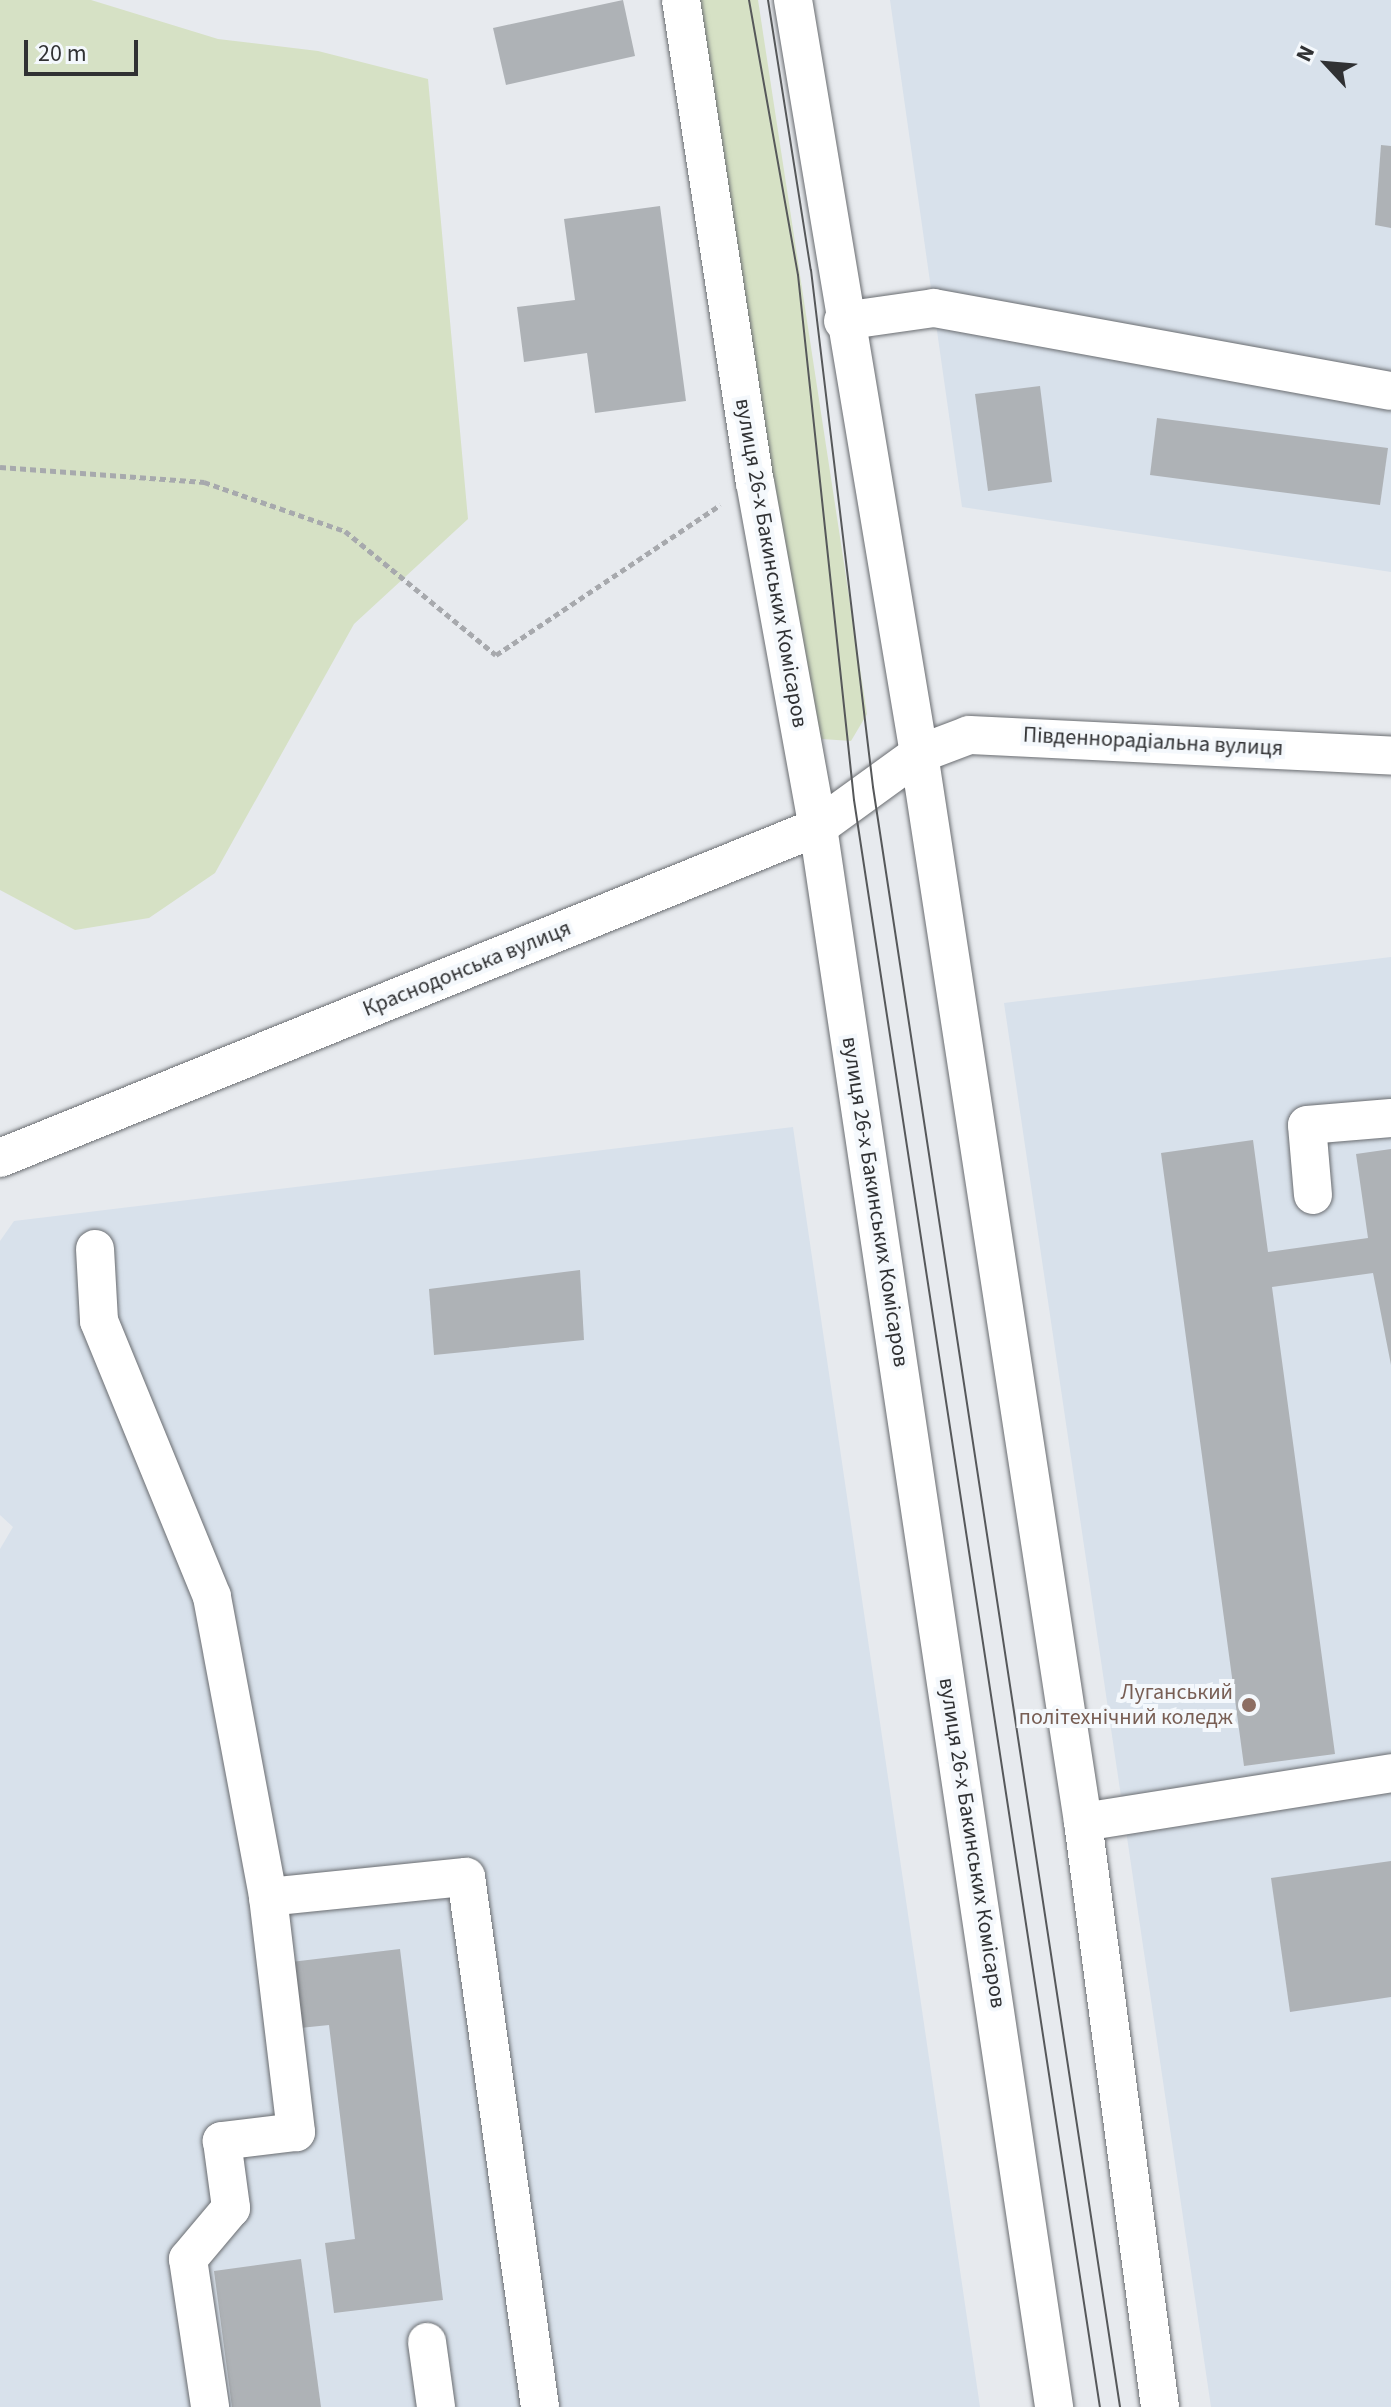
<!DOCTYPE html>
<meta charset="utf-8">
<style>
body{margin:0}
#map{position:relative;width:1391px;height:2407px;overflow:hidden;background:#e7eaee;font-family:"Source Sans 3",sans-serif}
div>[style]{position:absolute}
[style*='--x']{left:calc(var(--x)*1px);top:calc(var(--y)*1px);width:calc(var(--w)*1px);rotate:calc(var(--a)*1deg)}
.built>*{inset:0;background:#d8e1eb}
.green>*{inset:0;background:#d6e1c5}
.building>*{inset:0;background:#aeb2b6}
.path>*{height:5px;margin-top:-2.5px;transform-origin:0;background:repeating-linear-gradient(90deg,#a7a9ad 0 6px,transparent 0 10px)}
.roads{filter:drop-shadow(0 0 2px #6a6d71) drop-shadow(0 0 2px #6a6d71)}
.minor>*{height:38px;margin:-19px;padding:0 19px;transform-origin:19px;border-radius:19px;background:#fff}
.tram>*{height:2px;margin:-1px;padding:0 1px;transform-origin:1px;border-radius:1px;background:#56585a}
.dots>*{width:22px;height:22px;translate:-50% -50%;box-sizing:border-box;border:4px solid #f4f8fc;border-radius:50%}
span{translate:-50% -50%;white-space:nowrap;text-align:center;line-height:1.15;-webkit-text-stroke:8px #f4f8fc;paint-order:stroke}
.street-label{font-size:22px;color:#303133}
.education-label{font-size:22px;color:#785e54}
.right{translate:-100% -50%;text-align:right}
.north{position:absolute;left:1287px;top:24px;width:80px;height:80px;-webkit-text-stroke:6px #f4f8fc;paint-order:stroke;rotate:296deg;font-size:22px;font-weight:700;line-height:32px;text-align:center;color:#303133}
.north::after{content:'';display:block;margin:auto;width:28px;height:36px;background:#303133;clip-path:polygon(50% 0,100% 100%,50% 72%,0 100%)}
.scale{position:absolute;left:24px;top:40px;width:114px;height:36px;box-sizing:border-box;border:4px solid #303133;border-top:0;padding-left:10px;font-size:24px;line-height:28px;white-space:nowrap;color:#303133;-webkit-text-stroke:6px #f4f8fc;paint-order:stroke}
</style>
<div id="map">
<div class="built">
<i style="clip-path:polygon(890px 0,1391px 0,1391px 572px,962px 507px)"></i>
<i style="clip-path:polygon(1391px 957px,1391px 2407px,1211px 2407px,1004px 1003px)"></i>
<i style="clip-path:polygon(793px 1127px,980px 2407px,0 2407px,0 1549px,13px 1527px,0 1515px,0 1241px,14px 1221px)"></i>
</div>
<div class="green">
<i style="clip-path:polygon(0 0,91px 0,218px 39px,318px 51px,428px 79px,468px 519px,354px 624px,215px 873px,149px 918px,75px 930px,0 890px)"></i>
<i style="clip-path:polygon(698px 0,758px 0,867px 714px,851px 741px,822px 739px,805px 717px)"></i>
</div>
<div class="building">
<i style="clip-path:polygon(623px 0,635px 56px,506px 85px,493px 28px)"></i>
<i style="clip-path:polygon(1381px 145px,1391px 146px,1391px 228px,1375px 225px)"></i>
<i style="clip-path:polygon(660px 206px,686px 401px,595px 413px,587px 353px,524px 362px,517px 307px,575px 300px,564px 219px)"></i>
<i style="clip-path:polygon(1040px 386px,1052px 482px,988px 491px,975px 394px)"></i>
<i style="clip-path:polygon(1157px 418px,1388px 448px,1380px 505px,1150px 475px)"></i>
<i style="clip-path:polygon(1253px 1140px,1268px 1252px,1368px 1238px,1356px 1154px,1391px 1149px,1391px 1365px,1373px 1273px,1272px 1287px,1335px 1754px,1244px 1766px,1161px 1153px)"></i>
<i style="clip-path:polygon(580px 1270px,584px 1340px,434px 1355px,429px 1289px)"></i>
<i style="clip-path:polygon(1391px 1861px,1391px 1997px,1290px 2012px,1271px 1878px)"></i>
<i style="clip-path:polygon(400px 1949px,443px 2300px,334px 2313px,325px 2243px,355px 2239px,329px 2025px,300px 2028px,291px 1962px)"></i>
<i style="clip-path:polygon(301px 2259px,321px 2407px,232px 2407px,214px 2271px)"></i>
</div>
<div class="path">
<i style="--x:0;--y:467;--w:205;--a:4.2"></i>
<i style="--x:204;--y:482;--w:149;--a:19.2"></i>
<i style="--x:345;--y:531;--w:195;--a:39.4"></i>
<i style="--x:496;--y:655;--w:270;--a:-33.8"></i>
</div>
<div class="roads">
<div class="minor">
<i style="--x:681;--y:0;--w:488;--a:81.3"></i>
<i style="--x:755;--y:482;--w:351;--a:79.7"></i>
<i style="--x:818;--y:827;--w:1598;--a:81.5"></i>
<i style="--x:793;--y:0;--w:764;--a:80.51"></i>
<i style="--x:919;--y:754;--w:1081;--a:81.27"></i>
<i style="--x:1083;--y:1822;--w:590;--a:82.5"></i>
<i style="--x:843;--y:321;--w:92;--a:-8.1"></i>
<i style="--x:934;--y:308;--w:464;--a:10.3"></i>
<i style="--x:0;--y:1158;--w:882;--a:-22.03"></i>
<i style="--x:818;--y:827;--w:125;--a:-35.9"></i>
<i style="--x:919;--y:754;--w:53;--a:-20.8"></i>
<i style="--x:969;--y:735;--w:423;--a:2.8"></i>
<i style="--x:1313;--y:1195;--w:70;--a:-94.9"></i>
<i style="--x:1307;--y:1125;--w:84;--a:-4.8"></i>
<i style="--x:95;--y:1249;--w:72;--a:86.8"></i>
<i style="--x:99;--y:1321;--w:298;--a:67.7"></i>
<i style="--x:212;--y:1597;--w:305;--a:79.4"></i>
<i style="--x:268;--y:1897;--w:237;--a:83.2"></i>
<i style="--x:296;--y:2132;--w:75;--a:173.1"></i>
<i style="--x:222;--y:2141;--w:68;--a:82.3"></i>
<i style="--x:231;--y:2208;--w:67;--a:130.1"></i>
<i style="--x:188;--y:2259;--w:150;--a:81.5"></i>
<i style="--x:1083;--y:1822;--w:312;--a:-9"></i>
<i style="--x:268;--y:1897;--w:199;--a:-5.8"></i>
<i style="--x:466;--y:1877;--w:535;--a:82.05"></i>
<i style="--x:427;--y:2342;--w:66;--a:82.1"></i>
</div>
</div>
<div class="tram">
<i style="--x:749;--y:0;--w:279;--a:79.9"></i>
<i style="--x:798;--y:275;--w:528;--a:83.91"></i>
<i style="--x:854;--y:800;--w:1626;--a:81.3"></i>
<i style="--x:768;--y:0;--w:273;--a:81"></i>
<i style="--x:811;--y:270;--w:521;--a:83.16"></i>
<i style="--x:873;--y:787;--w:1639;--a:81.33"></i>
</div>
<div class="dots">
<i style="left:1249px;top:1705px;background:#8d6e63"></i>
</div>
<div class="street-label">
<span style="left:771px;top:563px;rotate:80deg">вулиця 26-х Бакинських Комісаров</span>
<span style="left:1153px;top:742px;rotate:3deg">Південнорадіальна вулиця</span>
<span style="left:467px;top:969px;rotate:-22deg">Краснодонська вулиця</span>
<span style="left:875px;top:1202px;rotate:81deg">вулиця 26-х Бакинських Комісаров</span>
<span style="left:972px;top:1843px;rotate:81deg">вулиця 26-х Бакинських Комісаров</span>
</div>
<div class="education-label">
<span class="right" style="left:1233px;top:1705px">Луганський<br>політехнічний коледж</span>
</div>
<div class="north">N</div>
<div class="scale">20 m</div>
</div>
